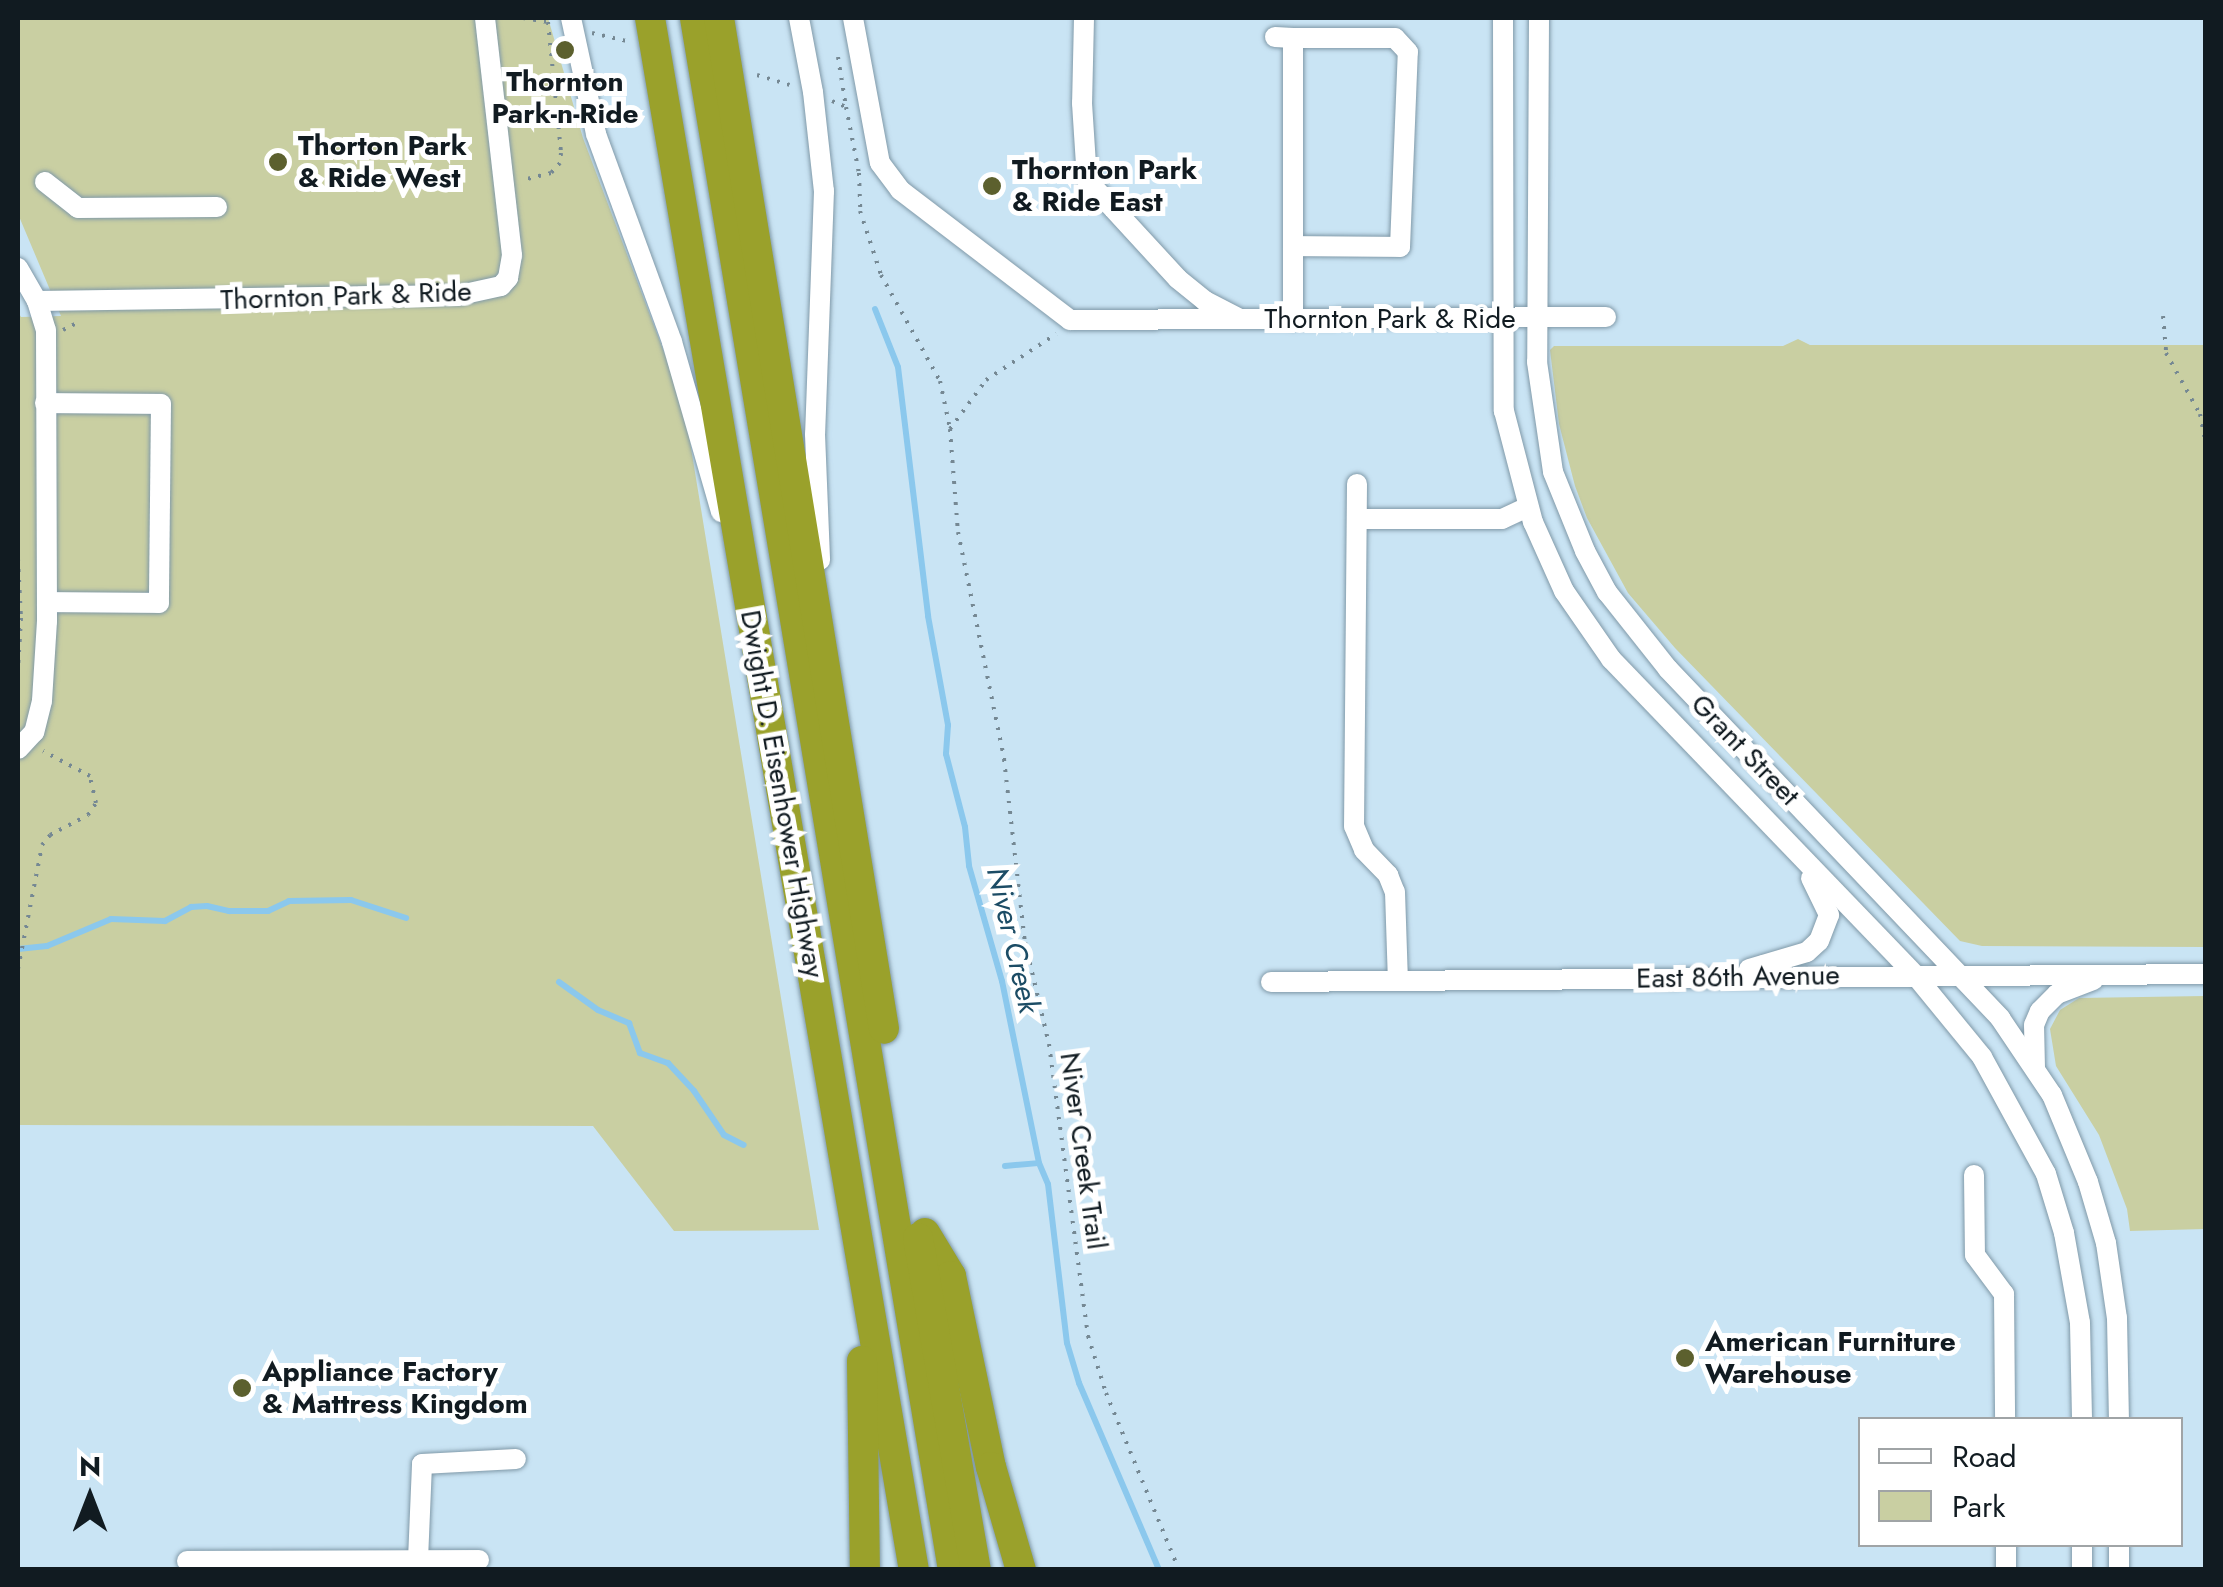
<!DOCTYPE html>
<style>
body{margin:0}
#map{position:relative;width:2223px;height:1587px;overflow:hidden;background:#c9e4f4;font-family:Jost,sans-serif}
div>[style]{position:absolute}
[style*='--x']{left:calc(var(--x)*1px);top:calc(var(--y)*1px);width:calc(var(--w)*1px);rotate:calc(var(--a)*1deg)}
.green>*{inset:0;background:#c9cfa2}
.stream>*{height:6px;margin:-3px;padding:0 3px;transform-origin:3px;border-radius:3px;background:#8bc8ed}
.path>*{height:4px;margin-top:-2px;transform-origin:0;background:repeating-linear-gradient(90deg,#758893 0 2.5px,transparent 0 10.5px)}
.roads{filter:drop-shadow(0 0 2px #8099a8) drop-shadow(0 0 2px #8099a8)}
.minor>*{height:20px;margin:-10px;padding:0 10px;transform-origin:10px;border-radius:10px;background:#fff}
.highway>*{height:30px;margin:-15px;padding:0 15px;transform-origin:15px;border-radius:15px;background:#9aa12b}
.dots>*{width:28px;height:28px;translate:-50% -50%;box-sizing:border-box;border:5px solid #fff;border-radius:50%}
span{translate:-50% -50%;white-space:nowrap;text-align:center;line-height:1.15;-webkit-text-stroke:10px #fff;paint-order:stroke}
.poi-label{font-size:28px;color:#111b21;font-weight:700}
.left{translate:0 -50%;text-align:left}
.street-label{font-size:28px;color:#111b21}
.water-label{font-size:30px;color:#1c4c65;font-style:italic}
.frame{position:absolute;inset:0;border:20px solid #111b21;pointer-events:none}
.legend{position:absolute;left:1858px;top:1417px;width:325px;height:130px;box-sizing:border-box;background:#fff;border:2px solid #a0a4a6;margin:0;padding:12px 18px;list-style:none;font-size:30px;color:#111b21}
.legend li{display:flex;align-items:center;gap:20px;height:50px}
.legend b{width:50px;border:2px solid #a0a4a6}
.north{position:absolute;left:40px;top:1447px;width:100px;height:100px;-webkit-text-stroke:8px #fff;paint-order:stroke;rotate:0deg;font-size:28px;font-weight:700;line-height:40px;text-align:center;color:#111b21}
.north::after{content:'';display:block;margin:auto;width:35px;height:45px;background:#111b21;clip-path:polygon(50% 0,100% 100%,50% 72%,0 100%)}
</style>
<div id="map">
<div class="green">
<i style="clip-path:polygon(18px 18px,548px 18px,583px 138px,684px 405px,819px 1230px,674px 1231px,593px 1126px,18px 1125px,18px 312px,21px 317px,61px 316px,18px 214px)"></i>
<i style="clip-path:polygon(1798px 339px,1810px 345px,2205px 345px,2205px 947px,1982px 946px,1960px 941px,1675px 648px,1628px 593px,1587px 518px,1575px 486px,1559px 424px,1550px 350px,1554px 346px,1783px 346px)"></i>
<i style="clip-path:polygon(2205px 996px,2205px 1229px,2130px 1231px,2127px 1209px,2099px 1135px,2056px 1066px,2050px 1029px,2060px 1010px,2079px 998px)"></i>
</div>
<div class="stream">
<i style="--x:875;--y:309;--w:62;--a:68.4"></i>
<i style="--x:898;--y:367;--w:251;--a:83.1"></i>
<i style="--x:928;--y:616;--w:111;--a:79.6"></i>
<i style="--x:948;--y:725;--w:29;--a:94"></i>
<i style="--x:946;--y:754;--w:75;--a:75.4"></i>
<i style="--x:965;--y:827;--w:39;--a:84"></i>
<i style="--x:969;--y:866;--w:120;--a:74"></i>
<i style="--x:1002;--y:981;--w:186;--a:78.5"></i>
<i style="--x:1039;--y:1163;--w:23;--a:67"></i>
<i style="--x:1048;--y:1184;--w:160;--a:83.2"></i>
<i style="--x:1067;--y:1343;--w:42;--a:73.3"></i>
<i style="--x:1079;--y:1383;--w:203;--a:66.8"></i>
<i style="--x:18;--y:949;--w:29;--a:-6"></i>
<i style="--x:47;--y:946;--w:69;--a:-22.9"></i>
<i style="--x:111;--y:919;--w:54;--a:2.1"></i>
<i style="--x:165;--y:921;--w:30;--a:-28"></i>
<i style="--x:191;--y:907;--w:16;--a:-4"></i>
<i style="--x:207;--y:906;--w:23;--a:13"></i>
<i style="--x:229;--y:911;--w:39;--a:0"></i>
<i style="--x:268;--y:911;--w:23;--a:-25"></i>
<i style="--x:289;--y:901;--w:62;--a:-0.9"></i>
<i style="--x:351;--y:900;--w:58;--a:18.1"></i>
<i style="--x:559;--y:982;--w:48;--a:35.7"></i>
<i style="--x:598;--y:1010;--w:34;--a:23"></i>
<i style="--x:629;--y:1023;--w:32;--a:70"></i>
<i style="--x:640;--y:1053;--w:30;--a:20"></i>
<i style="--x:668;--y:1063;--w:38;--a:47"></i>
<i style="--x:694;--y:1091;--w:53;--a:55.7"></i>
<i style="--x:724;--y:1135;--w:22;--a:27"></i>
<i style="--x:1005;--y:1166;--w:33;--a:-5"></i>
</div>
<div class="path">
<i style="--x:523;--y:18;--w:25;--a:9"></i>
<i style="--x:548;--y:22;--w:132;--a:84.3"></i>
<i style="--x:561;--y:153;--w:10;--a:96"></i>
<i style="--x:560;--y:163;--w:13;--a:132"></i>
<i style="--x:551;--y:173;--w:29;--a:166"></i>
<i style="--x:592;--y:33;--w:36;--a:13"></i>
<i style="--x:838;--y:57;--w:51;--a:80.9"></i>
<i style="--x:757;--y:75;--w:34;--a:17"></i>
<i style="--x:832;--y:101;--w:15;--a:23"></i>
<i style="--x:846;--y:107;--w:67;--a:78.9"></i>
<i style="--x:859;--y:173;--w:38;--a:88"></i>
<i style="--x:860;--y:211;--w:67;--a:71.8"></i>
<i style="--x:881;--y:275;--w:121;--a:60.9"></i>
<i style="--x:940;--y:381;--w:49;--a:78.2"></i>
<i style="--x:950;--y:429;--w:103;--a:85.6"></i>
<i style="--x:958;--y:532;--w:232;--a:78.5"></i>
<i style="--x:1004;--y:759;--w:184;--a:83.5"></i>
<i style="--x:1025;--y:942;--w:105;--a:76.8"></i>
<i style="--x:1049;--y:1044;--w:295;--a:82.4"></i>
<i style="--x:1088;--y:1336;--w:60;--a:72.5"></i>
<i style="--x:1106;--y:1393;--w:191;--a:67.6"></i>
<i style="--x:2163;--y:316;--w:37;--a:85"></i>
<i style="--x:2166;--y:353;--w:70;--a:60.9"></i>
<i style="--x:2200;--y:414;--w:31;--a:79"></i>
<i style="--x:63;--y:330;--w:20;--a:-27"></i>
<i style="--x:950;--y:429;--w:61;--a:-53.7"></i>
<i style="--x:986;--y:380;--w:84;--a:-33.3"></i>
<i style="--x:18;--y:559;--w:59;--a:87.1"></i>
<i style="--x:21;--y:618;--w:52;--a:93.3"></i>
<i style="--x:18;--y:969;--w:126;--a:-79"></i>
<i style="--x:42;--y:845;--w:13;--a:-51"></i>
<i style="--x:50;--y:835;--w:43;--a:-27.8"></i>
<i style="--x:88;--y:815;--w:14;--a:-56"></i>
<i style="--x:96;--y:803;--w:28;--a:-103"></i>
<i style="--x:90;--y:776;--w:53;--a:-152"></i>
</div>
<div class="roads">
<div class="minor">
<i style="--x:571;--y:18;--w:119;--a:77.8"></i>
<i style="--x:596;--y:134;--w:221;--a:69.9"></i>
<i style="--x:672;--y:342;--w:177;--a:73.9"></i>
<i style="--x:799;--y:18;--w:75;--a:79.3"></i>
<i style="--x:813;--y:92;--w:100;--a:83.7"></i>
<i style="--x:824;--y:191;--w:243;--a:92.1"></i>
<i style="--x:815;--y:434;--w:126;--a:87.7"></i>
<i style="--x:853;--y:18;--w:147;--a:79.5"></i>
<i style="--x:880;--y:163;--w:34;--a:53"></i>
<i style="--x:900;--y:190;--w:214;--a:37.4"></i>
<i style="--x:1070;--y:320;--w:536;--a:-0.32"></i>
<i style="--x:1084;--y:18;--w:85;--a:91.3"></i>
<i style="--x:1082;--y:103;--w:77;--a:86.3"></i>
<i style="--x:1087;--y:180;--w:134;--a:47.4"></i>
<i style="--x:1178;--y:279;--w:35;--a:39"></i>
<i style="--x:1205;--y:301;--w:37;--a:27"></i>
<i style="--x:1503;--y:18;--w:393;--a:89.9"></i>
<i style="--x:1504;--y:411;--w:115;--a:75.4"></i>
<i style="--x:1533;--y:522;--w:76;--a:65.8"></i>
<i style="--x:1564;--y:591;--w:83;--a:55.3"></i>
<i style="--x:1611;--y:659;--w:438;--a:46.1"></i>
<i style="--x:1915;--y:975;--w:106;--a:50.7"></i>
<i style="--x:1982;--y:1057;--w:133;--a:61.3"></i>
<i style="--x:2046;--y:1174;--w:62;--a:73"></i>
<i style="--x:2064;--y:1233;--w:91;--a:79.9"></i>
<i style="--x:2080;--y:1323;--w:97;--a:88.8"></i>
<i style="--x:1539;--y:18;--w:344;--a:90.3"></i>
<i style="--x:1537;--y:362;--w:111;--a:81.7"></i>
<i style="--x:1553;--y:472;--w:85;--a:67.9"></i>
<i style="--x:1585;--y:551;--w:47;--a:61.8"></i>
<i style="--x:1607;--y:592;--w:98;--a:51.6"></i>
<i style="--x:1668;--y:669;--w:482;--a:46.4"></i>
<i style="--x:2000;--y:1018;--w:93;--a:56"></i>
<i style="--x:2052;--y:1095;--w:94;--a:67.5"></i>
<i style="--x:2088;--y:1182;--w:64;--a:73.6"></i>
<i style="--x:2106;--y:1243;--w:76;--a:81.7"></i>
<i style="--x:2117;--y:1318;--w:102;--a:88.9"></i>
<i style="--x:1275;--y:37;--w:18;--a:3"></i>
<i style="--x:1293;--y:38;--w:282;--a:90"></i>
<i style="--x:45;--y:182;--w:42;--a:38.2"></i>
<i style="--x:78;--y:208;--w:139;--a:-0.4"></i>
<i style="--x:1293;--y:246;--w:107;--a:0.5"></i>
<i style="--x:1400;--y:247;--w:195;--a:-87.7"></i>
<i style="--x:1408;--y:52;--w:19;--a:-133"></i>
<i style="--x:1395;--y:38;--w:102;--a:180"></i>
<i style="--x:18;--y:268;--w:38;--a:60"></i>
<i style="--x:37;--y:301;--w:30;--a:73"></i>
<i style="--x:46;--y:330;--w:291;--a:89.8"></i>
<i style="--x:47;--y:621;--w:80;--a:93.6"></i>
<i style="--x:42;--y:701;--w:32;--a:104"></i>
<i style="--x:34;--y:732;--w:23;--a:133"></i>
<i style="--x:37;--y:301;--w:423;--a:-0.8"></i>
<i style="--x:460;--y:295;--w:42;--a:-12.4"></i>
<i style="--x:501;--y:286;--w:11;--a:-49"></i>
<i style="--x:508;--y:278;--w:23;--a:-80"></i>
<i style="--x:512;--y:255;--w:239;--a:-96.5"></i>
<i style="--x:45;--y:403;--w:116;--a:0.5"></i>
<i style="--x:161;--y:404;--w:199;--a:90.6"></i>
<i style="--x:159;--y:603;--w:112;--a:-179.5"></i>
<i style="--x:1357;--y:484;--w:342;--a:90.5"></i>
<i style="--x:1354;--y:826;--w:26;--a:67"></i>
<i style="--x:1364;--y:850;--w:35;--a:46"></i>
<i style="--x:1388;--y:875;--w:18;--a:68"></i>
<i style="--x:1395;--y:892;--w:89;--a:88.1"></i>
<i style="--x:1357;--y:519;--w:145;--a:0"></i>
<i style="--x:1502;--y:519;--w:29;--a:-25"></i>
<i style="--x:1749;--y:969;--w:60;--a:-16.3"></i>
<i style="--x:1807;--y:952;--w:16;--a:-43"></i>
<i style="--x:1819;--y:941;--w:28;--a:-69"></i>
<i style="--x:1829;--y:915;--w:41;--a:-115.9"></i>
<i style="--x:1271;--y:982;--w:935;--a:-0.49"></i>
<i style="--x:2035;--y:1068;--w:43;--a:-91.3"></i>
<i style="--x:2034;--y:1025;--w:15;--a:-67"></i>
<i style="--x:2040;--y:1011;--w:24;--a:-45"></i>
<i style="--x:2057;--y:994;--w:39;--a:-21"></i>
<i style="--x:1974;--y:1175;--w:80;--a:89.3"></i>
<i style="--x:1975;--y:1255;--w:49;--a:53.4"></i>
<i style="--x:2004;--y:1294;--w:126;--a:89.5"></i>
<i style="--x:2006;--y:1544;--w:26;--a:90"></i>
<i style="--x:2119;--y:1544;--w:26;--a:90"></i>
<i style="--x:418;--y:1560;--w:96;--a:-87.6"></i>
<i style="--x:422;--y:1464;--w:94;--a:-3"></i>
<i style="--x:187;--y:1561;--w:292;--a:-0.2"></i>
<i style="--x:2082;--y:1570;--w:26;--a:-90"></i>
</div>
<div class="highway">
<i style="--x:650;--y:18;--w:1574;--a:80.35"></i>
<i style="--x:695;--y:18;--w:1573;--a:80.56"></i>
<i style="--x:719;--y:18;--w:1024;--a:80.73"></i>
<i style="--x:925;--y:1233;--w:50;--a:58.8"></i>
<i style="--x:951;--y:1276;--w:195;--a:78.2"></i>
<i style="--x:991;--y:1467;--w:107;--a:73.8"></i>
<i style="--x:918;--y:1238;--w:337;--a:80.1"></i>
<i style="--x:862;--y:1361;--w:209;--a:89.2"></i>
</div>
</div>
<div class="dots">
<i style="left:565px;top:50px;background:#5c602e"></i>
<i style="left:278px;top:162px;background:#5c602e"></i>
<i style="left:992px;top:186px;background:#5c602e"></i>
<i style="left:1685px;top:1358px;background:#5c602e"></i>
<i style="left:242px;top:1388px;background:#5c602e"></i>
</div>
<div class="poi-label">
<span style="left:565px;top:98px">Thornton<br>Park-n-Ride</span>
<span class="left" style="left:298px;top:162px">Thorton Park<br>&amp; Ride West</span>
<span class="left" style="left:1012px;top:186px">Thornton Park<br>&amp; Ride East</span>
<span class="left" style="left:1705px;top:1358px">American Furniture<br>Warehouse</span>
<span class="left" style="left:262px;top:1388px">Appliance Factory<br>&amp; Mattress Kingdom</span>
</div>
<div class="street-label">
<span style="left:346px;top:296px;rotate:-2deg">Thornton Park &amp; Ride</span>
<span style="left:1390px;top:319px">Thornton Park &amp; Ride</span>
<span style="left:1745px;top:750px;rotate:46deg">Grant Street</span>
<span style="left:782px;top:794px;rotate:80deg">Dwight D. Eisenhower Highway</span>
<span style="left:1738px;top:977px;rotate:-1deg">East 86th Avenue</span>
<span style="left:1083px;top:1151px;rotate:82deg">Niver Creek Trail</span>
</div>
<div class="water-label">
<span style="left:1013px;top:940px;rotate:77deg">Niver Creek</span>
</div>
<div class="frame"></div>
<ul class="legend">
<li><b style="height:12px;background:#fff"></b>Road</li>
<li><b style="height:28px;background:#c9cfa2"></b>Park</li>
</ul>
<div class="north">N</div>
</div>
